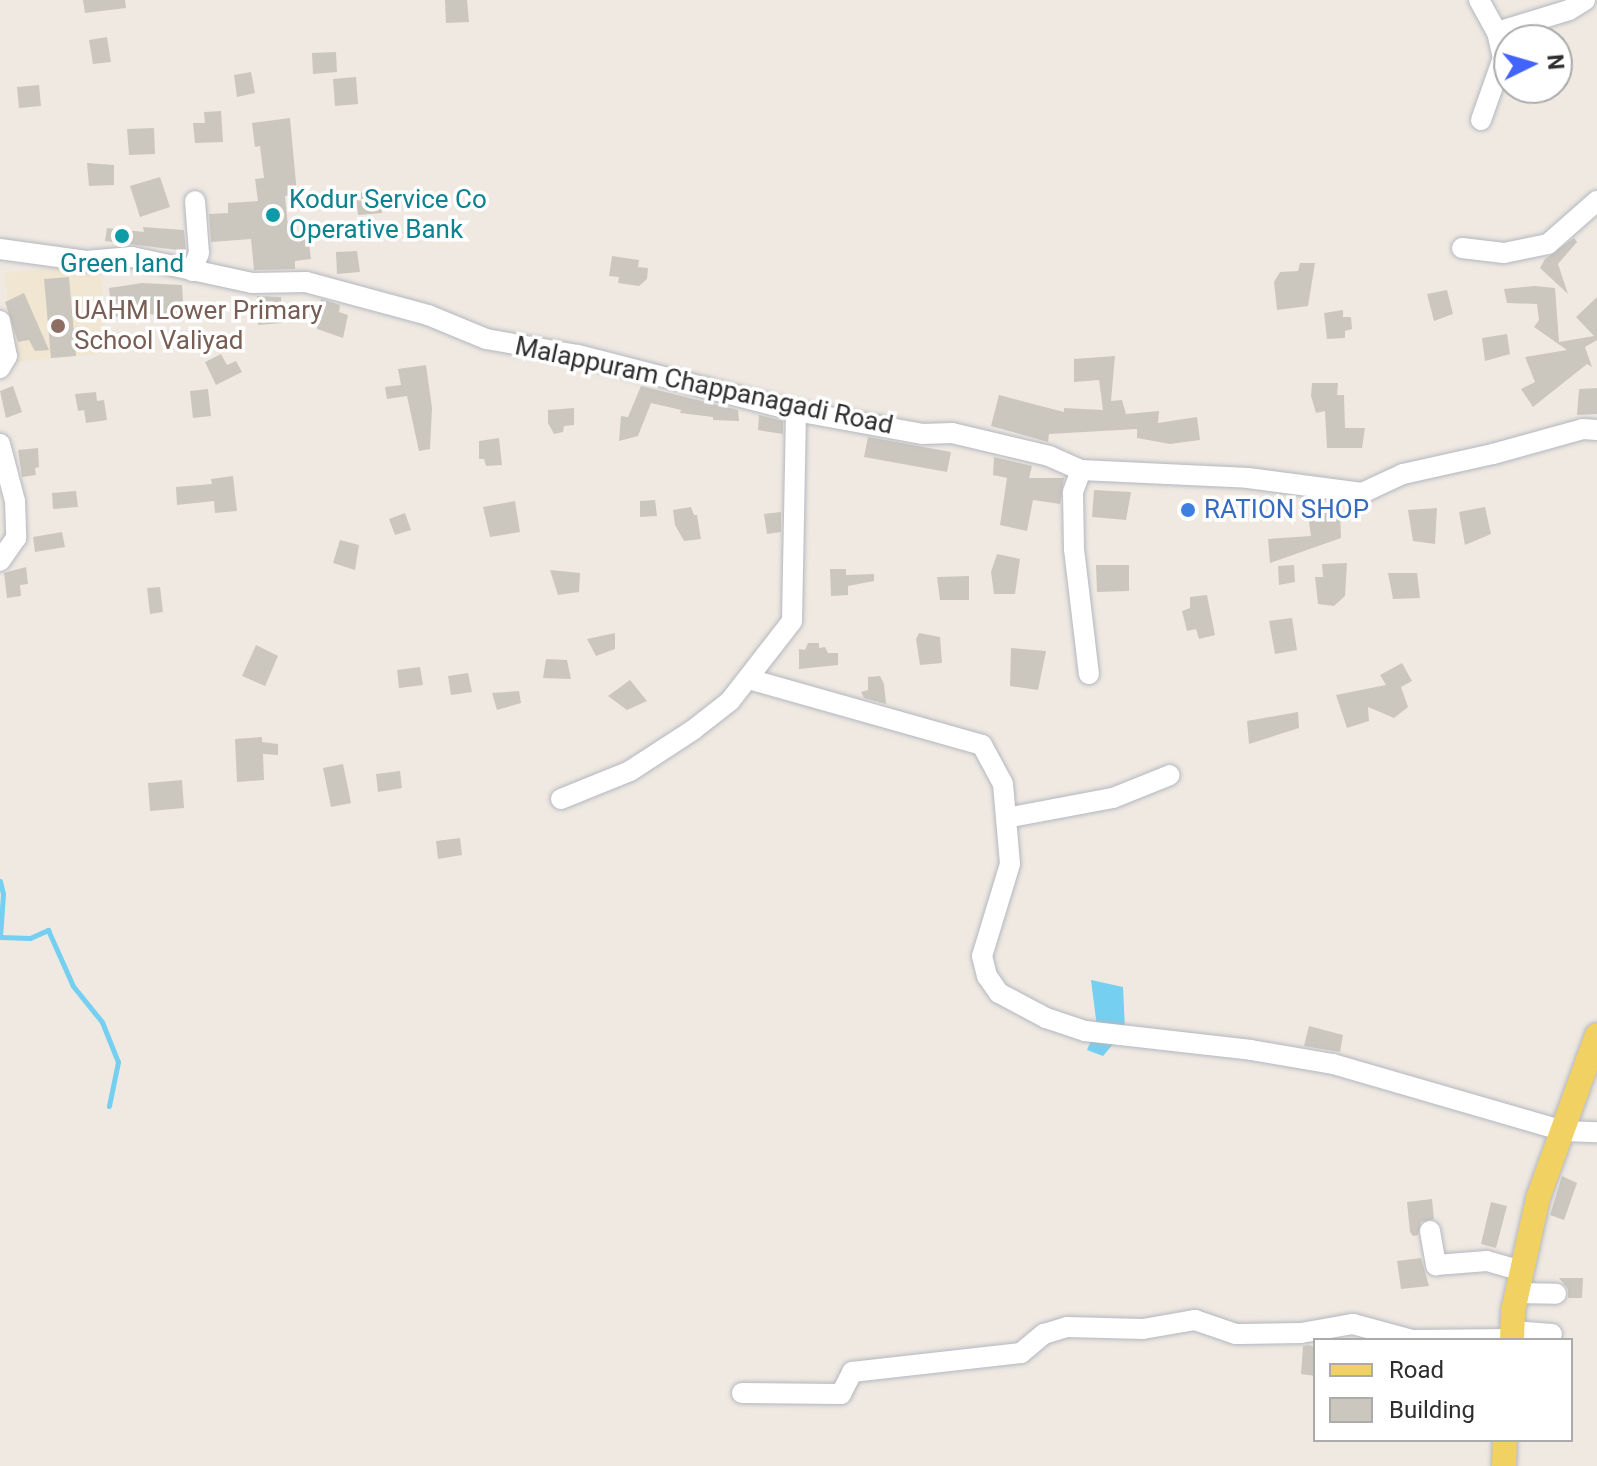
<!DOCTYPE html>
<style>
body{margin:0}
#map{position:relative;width:1597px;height:1466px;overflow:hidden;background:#efe9e1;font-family:Roboto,sans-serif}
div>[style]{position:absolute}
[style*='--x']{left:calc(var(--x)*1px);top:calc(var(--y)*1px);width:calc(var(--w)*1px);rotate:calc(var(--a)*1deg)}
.education>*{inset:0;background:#f0e6d1}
.water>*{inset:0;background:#75cff0}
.stream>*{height:5px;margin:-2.5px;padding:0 2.5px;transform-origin:2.5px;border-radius:2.5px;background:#75cff0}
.building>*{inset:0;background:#cbc7bf}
.roads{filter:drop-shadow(0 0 2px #b4b7c1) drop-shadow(0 0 2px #b4b7c1)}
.minor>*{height:20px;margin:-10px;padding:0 10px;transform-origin:10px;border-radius:10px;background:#fff}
.major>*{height:24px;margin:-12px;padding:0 12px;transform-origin:12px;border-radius:12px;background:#f2d163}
.dots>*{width:22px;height:22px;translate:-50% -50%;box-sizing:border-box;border:4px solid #fff;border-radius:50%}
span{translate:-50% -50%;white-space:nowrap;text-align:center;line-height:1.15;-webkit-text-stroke:7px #fff;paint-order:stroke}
.culture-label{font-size:26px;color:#0d838f}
.left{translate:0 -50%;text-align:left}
.education-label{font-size:26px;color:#785e54}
.street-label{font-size:26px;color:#2e2e2e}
.shop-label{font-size:26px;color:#366cbe}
.legend{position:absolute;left:1313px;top:1338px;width:260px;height:104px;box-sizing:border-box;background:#fff;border:2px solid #ababab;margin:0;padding:10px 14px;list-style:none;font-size:24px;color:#2e2e2e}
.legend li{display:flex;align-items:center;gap:16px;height:40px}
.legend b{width:40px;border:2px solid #ababab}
.north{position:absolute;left:1493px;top:24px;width:80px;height:80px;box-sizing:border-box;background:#fff;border:2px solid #ababab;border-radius:50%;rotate:85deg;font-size:22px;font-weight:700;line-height:32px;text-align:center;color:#2e2e2e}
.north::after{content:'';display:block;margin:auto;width:28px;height:36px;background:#4264fb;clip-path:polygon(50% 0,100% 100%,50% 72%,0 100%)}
</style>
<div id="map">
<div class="education">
<i style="clip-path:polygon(100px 264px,108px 353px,14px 362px,5px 273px)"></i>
</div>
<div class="water">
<i style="clip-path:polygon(1091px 980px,1123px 987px,1125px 1030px,1103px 1056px,1087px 1050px,1097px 1027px)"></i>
</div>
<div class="stream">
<i style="--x:0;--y:881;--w:13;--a:77"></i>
<i style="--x:3;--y:894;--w:43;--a:94"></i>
<i style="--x:0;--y:937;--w:30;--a:2"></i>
<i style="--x:30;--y:938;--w:20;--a:-24"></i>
<i style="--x:48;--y:930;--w:61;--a:65.9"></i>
<i style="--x:73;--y:986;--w:46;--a:51.1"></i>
<i style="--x:102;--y:1022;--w:43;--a:68.2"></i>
<i style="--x:118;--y:1062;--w:45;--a:101.6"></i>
</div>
<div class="building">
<i style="clip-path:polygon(83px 0,125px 0,126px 8px,85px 13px)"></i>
<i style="clip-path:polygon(445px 0,467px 0,469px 22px,446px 23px)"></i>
<i style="clip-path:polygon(107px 37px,111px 62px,93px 64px,89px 40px)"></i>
<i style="clip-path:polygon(336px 52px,337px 72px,313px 74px,312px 53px)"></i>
<i style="clip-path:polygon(251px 72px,255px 93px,237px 97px,234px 75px)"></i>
<i style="clip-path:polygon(356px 77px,358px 104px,335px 106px,333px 79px)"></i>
<i style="clip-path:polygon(39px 85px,41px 106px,19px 108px,17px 87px)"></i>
<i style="clip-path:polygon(221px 111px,223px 142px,195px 143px,193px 123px,205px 123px,204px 112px)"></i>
<i style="clip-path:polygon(290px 118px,297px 194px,285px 196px,289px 237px,308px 235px,311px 259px,295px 261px,295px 269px,254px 270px,251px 239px,211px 242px,209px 214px,228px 213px,228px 203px,258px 201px,255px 179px,264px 178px,260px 146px,255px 147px,252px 123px)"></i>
<i style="clip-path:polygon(154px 128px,155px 154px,129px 155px,127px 129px)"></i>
<i style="clip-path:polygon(87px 163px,114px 165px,114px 185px,89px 186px)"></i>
<i style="clip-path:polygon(160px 177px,170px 207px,140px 217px,130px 186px)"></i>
<i style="clip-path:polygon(380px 191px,382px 213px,358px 215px,356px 193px)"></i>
<i style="clip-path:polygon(143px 227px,184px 230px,186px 251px,105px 241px,107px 228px,144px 232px)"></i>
<i style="clip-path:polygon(1574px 238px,1577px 242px,1558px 264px,1568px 294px,1540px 268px,1545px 259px)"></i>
<i style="clip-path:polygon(357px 251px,360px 272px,337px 274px,336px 252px)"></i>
<i style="clip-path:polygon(612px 256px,639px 260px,638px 267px,648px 268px,647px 279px,639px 286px,618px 283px,619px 277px,609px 276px)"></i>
<i style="clip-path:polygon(1300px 263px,1315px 263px,1308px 306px,1277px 310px,1274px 282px,1280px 272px,1298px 271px)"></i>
<i style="clip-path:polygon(69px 277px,76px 356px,51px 358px,44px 279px)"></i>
<i style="clip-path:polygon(142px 283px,182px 285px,184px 316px,141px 314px,112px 317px,109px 288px)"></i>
<i style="clip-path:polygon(1535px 286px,1555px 288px,1559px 342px,1594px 336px,1576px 317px,1597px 297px,1597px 340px,1585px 347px,1592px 367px,1587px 364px,1533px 407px,1521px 389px,1535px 382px,1525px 357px,1567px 350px,1534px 327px,1539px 320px,1537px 304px,1507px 303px,1504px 289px)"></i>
<i style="clip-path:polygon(1447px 290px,1453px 314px,1434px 321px,1427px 294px)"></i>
<i style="clip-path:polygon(24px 293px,49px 350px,35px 351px,29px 340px,18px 342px,5px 302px)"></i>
<i style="clip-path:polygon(257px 296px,281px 297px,283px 323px,258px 325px)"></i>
<i style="clip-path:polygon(321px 299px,340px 305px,339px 312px,348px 315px,343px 338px,317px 329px)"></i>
<i style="clip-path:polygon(1343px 310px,1343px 317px,1351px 317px,1352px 329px,1345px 331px,1345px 338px,1327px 339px,1324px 313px)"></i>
<i style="clip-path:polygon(1507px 334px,1510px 354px,1485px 361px,1482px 338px)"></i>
<i style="clip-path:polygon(221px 354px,227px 365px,236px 361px,242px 372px,216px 385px,205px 362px)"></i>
<i style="clip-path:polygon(1115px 356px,1111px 401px,1122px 400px,1126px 414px,1159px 411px,1158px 423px,1197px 417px,1200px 440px,1170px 444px,1137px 438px,1137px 429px,1049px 434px,1048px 442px,991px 426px,999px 395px,1064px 412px,1064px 408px,1103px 410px,1099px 380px,1074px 382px,1074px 359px)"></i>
<i style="clip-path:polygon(426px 365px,432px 408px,430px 449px,419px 451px,407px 396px,387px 399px,385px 387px,401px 385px,398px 369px)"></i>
<i style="clip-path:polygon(1312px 383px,1338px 383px,1337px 395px,1344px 395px,1345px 428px,1365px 428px,1362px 448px,1327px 448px,1325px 411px,1316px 413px,1311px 396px)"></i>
<i style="clip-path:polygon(13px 386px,22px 412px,6px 418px,0 391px)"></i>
<i style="clip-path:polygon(641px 386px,738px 410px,739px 421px,713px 420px,713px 417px,680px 413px,681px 410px,651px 403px,638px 436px,619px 441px,621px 416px,628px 417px)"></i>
<i style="clip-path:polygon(1597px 388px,1597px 414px,1577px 415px,1579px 389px)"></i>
<i style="clip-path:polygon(208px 389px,211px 416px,193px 418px,190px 391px)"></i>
<i style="clip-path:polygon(96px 392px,97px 401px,104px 400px,107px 420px,86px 423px,84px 410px,78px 411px,75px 394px)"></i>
<i style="clip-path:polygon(574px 408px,574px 425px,564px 426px,563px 432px,554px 434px,548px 423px,548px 410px)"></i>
<i style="clip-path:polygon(759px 415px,783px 421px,783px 434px,758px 430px)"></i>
<i style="clip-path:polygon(868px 437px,951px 452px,947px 472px,864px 457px)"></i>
<i style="clip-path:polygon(499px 438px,502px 465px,486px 466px,484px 459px,479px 459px,479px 441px)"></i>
<i style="clip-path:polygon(38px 448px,39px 467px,35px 468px,36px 475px,22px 477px,18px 450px)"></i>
<i style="clip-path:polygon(994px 457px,1032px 466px,1029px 478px,1064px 478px,1060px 504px,1033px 500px,1027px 531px,1000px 525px,1007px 478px,993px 475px)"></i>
<i style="clip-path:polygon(233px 476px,237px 511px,215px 513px,214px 501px,177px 505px,176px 487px,212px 484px,211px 479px)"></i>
<i style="clip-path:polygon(1094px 490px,1131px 492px,1126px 520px,1092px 517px)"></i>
<i style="clip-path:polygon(76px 491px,78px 507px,53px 509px,52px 493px)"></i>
<i style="clip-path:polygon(655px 500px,657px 516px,640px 517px,640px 501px)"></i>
<i style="clip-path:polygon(515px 501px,520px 532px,490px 537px,483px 507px)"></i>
<i style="clip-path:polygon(691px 507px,694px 515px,697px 515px,701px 539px,684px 541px,675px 525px,673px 510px)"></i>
<i style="clip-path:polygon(1485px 507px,1491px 534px,1465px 545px,1459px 512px)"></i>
<i style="clip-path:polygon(1437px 508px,1435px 544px,1413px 541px,1408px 510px)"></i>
<i style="clip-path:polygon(1340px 511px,1341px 538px,1270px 563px,1268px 539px,1311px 536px,1308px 515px)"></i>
<i style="clip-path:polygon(781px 512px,781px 532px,767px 534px,764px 514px)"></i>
<i style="clip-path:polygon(405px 513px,411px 530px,395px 535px,389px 519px)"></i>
<i style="clip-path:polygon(62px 532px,65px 547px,35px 552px,33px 537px)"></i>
<i style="clip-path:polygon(340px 540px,359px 545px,355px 570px,333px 563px)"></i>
<i style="clip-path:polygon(997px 554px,1020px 559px,1015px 594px,994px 594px,991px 572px)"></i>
<i style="clip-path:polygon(1347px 563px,1345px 596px,1334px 606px,1318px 604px,1315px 577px,1323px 577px,1322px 564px)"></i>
<i style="clip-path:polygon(1096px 565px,1129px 565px,1129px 591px,1097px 592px)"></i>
<i style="clip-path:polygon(1294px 565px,1295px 582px,1279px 585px,1278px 566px)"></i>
<i style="clip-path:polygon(26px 567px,28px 584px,20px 585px,21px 596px,7px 598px,4px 573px)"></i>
<i style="clip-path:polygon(830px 569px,846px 569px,846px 575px,874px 574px,874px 581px,848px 586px,848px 595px,831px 596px)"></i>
<i style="clip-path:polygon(550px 570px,580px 573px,579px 592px,558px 595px)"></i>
<i style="clip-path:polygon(1388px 573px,1417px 573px,1420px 598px,1393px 599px)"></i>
<i style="clip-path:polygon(969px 576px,969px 600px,940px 600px,937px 577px)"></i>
<i style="clip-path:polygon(160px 587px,163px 612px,150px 614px,147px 588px)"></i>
<i style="clip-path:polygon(1207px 595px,1215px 635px,1199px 639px,1196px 629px,1187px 631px,1182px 611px,1190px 608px,1190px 597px)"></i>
<i style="clip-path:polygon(1292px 618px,1297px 650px,1275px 654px,1269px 621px)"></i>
<i style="clip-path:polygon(615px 633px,615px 649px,596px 656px,587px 639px)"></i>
<i style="clip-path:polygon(919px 633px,940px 637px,942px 663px,920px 665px,916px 639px)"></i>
<i style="clip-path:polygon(808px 643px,819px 643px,819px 648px,825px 647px,828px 653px,838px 653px,838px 665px,799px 669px,799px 649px,805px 650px)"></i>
<i style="clip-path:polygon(256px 645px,278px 656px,265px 686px,242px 676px)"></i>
<i style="clip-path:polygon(1011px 648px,1046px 651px,1038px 690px,1010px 686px)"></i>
<i style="clip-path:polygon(546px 659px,567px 660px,571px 679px,543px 678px)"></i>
<i style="clip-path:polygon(1402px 663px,1412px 681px,1401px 687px,1408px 707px,1394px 718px,1368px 707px,1369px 721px,1347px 728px,1336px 695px,1386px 685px,1380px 675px)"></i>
<i style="clip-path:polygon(420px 667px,423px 685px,399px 688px,397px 670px)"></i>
<i style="clip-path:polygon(468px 673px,472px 692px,451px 695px,448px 676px)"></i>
<i style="clip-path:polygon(880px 676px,884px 684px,886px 704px,864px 698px,861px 692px,868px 690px,868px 677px)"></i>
<i style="clip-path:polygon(630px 680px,647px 701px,627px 710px,608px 696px)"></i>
<i style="clip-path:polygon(519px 691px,521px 703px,497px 710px,492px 693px)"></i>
<i style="clip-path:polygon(1298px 712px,1299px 728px,1249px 744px,1247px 721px)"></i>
<i style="clip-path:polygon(262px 737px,262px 742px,278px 744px,278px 755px,263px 754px,264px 780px,237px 782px,235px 739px)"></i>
<i style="clip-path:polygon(343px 764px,351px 803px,331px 807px,323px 768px)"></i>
<i style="clip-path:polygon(400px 771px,402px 788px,378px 792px,376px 774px)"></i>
<i style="clip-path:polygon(182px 780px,184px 808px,150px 811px,148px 783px)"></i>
<i style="clip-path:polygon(460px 838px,462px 855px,438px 859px,436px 841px)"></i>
<i style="clip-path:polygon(1309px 1026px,1343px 1035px,1340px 1052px,1304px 1046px)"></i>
<i style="clip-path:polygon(1562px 1176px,1577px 1183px,1564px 1220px,1550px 1215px)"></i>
<i style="clip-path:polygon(1432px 1199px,1434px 1219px,1421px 1222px,1418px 1235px,1413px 1236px,1410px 1232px,1407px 1202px)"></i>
<i style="clip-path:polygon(1491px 1202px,1507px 1206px,1496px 1248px,1481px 1244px)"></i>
<i style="clip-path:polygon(1421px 1258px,1429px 1286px,1401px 1289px,1397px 1261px)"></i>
<i style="clip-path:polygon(1559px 1278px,1583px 1278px,1582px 1298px,1568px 1298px,1568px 1289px)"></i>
<i style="clip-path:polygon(1309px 1345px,1315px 1347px,1315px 1376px,1301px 1374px,1303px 1346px)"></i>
</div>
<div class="roads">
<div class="minor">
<i style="--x:1479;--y:0;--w:37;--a:61"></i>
<i style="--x:1481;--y:120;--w:66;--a:-70.5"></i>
<i style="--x:1503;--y:58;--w:27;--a:-103"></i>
<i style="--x:1497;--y:32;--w:75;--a:-17"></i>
<i style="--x:1569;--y:10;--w:19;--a:-32"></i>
<i style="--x:1462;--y:248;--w:42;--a:6.8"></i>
<i style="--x:1504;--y:253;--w:45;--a:-11.6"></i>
<i style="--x:1548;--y:244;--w:65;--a:-41.3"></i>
<i style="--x:0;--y:249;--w:87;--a:7.9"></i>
<i style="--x:86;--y:261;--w:46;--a:-5"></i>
<i style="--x:132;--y:257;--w:123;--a:12.2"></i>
<i style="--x:252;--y:283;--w:54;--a:-1.1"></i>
<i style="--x:306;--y:282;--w:126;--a:15.1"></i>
<i style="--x:428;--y:315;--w:63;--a:22.5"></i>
<i style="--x:486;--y:339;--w:93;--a:9.9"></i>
<i style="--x:578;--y:355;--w:225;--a:14.4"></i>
<i style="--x:796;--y:411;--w:128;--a:10.3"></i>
<i style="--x:922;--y:434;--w:30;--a:-2"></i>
<i style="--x:952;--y:433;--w:100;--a:13.3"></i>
<i style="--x:1049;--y:456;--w:35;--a:24"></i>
<i style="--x:1081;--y:470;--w:167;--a:2.7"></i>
<i style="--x:1248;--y:478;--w:115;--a:7.5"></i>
<i style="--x:1362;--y:493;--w:45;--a:-24.9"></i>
<i style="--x:1403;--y:474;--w:92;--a:-12.5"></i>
<i style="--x:1493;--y:454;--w:93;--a:-15.5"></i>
<i style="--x:1583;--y:429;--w:14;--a:4"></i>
<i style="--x:192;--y:271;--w:19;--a:-69"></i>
<i style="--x:199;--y:253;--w:52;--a:-94.4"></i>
<i style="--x:0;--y:321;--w:36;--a:79"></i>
<i style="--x:7;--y:356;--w:14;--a:120"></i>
<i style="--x:0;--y:444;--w:59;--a:75.3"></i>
<i style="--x:15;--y:501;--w:37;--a:88"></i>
<i style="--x:16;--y:538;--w:28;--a:125"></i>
<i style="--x:1081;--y:470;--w:23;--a:110"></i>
<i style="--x:1073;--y:492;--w:57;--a:89"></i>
<i style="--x:1074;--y:549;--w:126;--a:83.2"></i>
<i style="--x:749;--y:679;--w:242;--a:15.8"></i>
<i style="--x:982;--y:745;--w:44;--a:61.7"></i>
<i style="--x:1003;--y:784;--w:80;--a:85"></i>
<i style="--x:1010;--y:864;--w:96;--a:106.9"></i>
<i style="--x:982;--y:956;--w:21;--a:76"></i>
<i style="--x:987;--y:976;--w:21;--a:55"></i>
<i style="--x:999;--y:993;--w:53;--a:28"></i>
<i style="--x:1046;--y:1018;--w:41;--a:18.4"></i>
<i style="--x:1085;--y:1031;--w:167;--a:6.5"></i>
<i style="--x:1251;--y:1050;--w:83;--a:9.7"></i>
<i style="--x:1333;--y:1064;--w:240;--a:16.2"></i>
<i style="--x:1563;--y:1131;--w:34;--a:2"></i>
<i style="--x:561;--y:799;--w:74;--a:-22.1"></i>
<i style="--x:630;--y:771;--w:75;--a:-33.1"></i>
<i style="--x:693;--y:730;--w:47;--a:-38.1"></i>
<i style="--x:730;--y:701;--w:101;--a:-52.2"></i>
<i style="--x:792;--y:621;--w:210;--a:-88.9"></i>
<i style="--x:1006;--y:818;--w:109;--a:-10.6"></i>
<i style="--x:1113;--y:798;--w:61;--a:-22"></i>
<i style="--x:1430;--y:1231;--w:35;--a:80"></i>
<i style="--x:1436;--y:1265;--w:51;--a:-4.5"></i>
<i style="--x:1487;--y:1261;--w:36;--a:16"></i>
<i style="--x:1517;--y:1293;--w:39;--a:1"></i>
<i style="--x:1512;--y:1331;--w:40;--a:4.3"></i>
<i style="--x:742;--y:1393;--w:99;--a:0.6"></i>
<i style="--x:841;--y:1394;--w:25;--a:-63"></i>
<i style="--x:852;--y:1372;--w:170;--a:-6.4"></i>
<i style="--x:1021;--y:1353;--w:30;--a:-40"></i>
<i style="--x:1044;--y:1334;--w:24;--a:-17"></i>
<i style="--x:1067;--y:1327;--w:76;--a:1.5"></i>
<i style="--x:1143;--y:1329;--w:53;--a:-9.8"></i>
<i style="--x:1195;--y:1320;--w:43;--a:18.9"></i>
<i style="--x:1236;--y:1334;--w:65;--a:-0.9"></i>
<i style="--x:1301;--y:1333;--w:53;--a:-9.8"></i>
<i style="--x:1353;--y:1324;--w:61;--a:15.2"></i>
<i style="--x:1412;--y:1340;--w:100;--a:-0.6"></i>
</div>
<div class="major">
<i style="--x:1512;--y:1340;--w:29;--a:-88"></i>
<i style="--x:1513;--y:1311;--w:116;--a:-77.5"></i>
<i style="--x:1538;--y:1198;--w:173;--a:-70.1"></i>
<i style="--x:1504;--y:1466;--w:26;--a:-88"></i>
</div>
</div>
<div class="dots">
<i style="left:273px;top:215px;background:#0f9aa8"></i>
<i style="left:122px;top:236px;background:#0f9aa8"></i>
<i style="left:58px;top:326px;background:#8d6e63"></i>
<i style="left:1188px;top:510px;background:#3f7fe0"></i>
</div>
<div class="culture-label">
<span class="left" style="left:289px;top:215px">Kodur Service Co<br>Operative Bank</span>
<span style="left:122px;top:264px">Green land</span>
</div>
<div class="education-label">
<span class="left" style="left:74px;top:326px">UAHM Lower Primary<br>School Valiyad</span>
</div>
<div class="street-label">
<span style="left:704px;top:386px;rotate:12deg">Malappuram Chappanagadi Road</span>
</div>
<div class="shop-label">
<span class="left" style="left:1204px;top:510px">RATION SHOP</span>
</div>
<ul class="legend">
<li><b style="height:10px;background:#f2d163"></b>Road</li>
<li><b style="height:22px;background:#cbc7bf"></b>Building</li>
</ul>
<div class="north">N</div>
</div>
